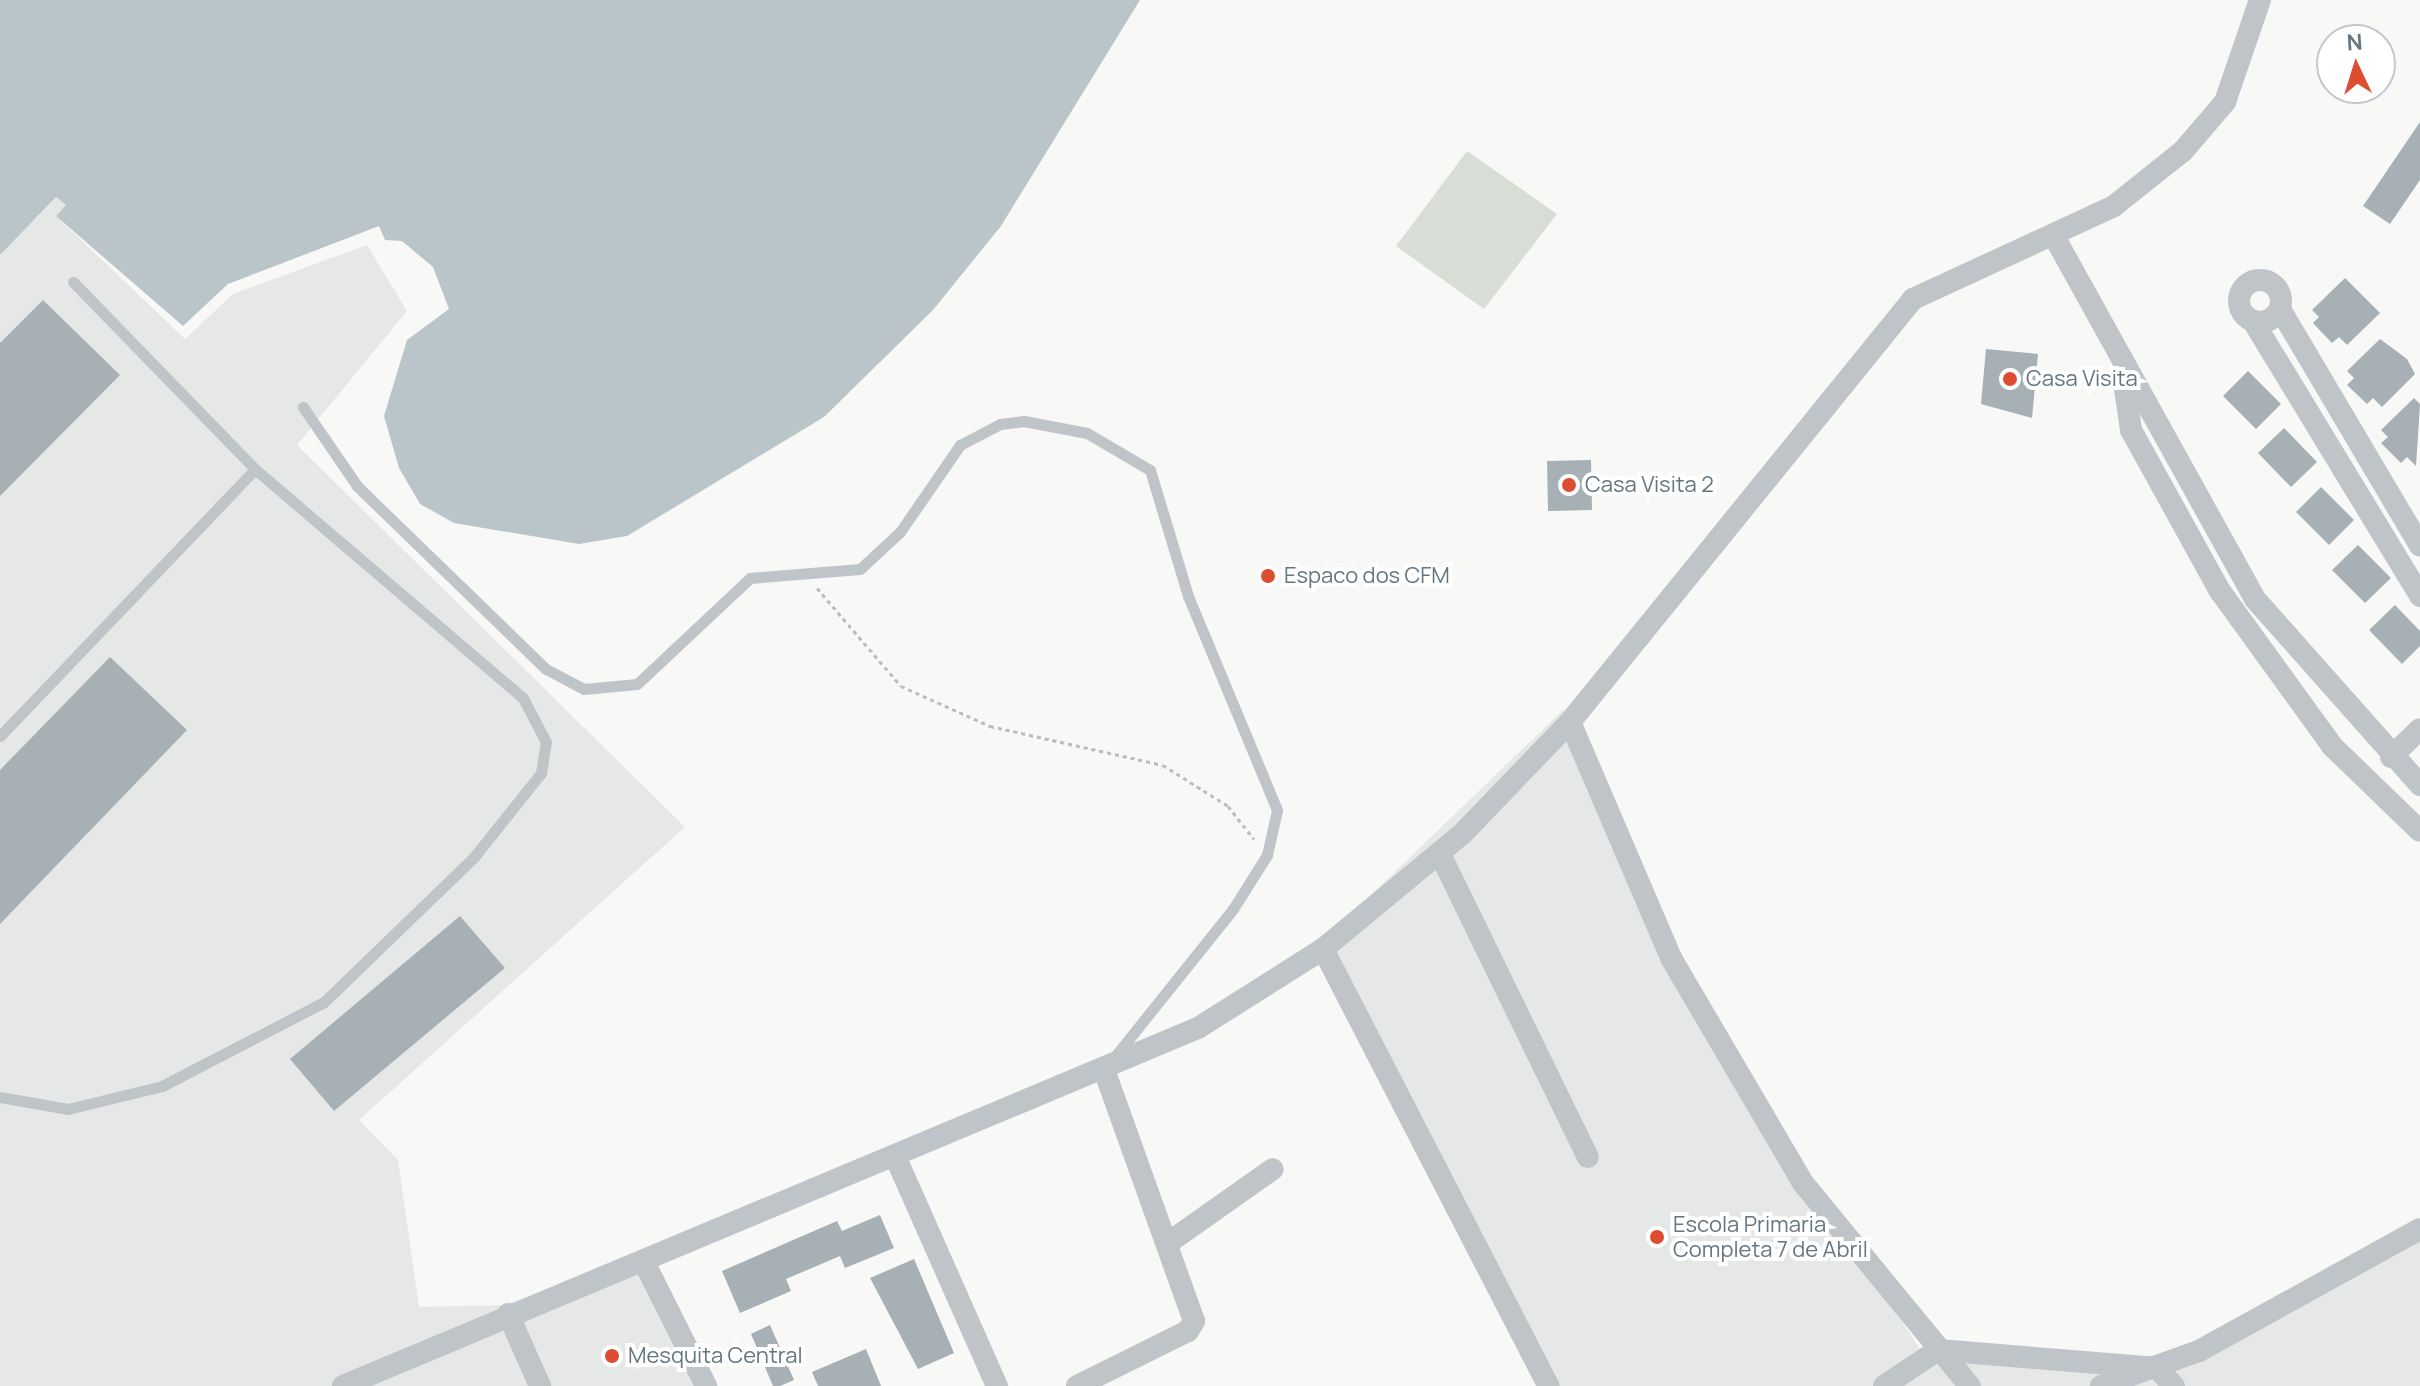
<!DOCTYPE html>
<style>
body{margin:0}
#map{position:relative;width:2420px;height:1386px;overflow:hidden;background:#f8f8f6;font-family:Manrope,sans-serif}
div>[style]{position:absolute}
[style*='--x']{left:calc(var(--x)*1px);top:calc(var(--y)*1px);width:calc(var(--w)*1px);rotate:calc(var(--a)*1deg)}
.built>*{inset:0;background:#e6e8e7}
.green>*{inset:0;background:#d8ddd5}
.water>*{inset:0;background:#b9c5c9}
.building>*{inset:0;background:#a6b0b5}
.path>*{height:3px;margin-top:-1.5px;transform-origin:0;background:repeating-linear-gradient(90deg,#babdc0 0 4px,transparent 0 8px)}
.service>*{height:11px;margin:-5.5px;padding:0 5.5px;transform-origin:5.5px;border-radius:5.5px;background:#bfc4c8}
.minor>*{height:22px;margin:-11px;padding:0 11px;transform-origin:11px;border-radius:11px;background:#bfc4c8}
.minor>.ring{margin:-11px;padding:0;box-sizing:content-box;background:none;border:22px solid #bfc4c8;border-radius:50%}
.dots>*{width:22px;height:22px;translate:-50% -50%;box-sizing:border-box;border:4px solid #fff;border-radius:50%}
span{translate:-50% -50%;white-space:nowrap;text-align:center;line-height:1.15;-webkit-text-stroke:8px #fff;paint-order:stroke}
.poi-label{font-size:22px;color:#647680}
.left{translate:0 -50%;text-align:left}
.north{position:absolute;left:2316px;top:24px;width:80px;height:80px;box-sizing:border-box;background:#fff;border:2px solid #c1c8cc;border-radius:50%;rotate:356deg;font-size:22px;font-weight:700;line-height:32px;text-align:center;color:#647680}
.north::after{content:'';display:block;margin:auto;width:28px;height:36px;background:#dd4d31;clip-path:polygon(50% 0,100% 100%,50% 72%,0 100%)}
</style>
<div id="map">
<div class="built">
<i style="clip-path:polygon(56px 197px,66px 205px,56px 216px,185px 339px,233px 294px,367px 245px,407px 311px,297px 445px,685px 827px,359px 1120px,398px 1160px,419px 1307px,503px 1305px,639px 1262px,705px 1386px,0 1386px,0 255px)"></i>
<i style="clip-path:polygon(1563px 710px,1666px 958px,1927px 1360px,2159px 1372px,2420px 1230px,2420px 1386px,1545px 1386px,1321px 943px)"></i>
</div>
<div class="green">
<i style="clip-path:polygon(1467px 151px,1557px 214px,1484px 309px,1396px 246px)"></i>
</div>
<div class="water">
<i style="clip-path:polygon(0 0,1140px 0,1001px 226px,933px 310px,824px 417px,627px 536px,579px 544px,454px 523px,420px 504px,399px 468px,384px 416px,407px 340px,449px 309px,433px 267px,402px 241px,385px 240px,379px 226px,228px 284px,183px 326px,56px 216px,66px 205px,56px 197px,0 255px)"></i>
</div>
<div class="building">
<i style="clip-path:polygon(2420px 122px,2420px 180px,2390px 224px,2363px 206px)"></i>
<i style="clip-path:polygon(2345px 278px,2380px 313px,2347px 345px,2339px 337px,2332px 343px,2313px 323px,2319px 317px,2312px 310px)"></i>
<i style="clip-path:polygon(43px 300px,120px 375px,0 496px,0 343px)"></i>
<i style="clip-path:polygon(2380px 339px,2407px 359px,2415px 374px,2382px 407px,2373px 398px,2367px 404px,2347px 385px,2354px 378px,2347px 371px)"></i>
<i style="clip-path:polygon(1986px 349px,2038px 354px,2032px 418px,1981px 404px)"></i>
<i style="clip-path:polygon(2248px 371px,2281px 404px,2256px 429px,2223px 396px)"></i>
<i style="clip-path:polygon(2414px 398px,2420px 404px,2416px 466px,2407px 457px,2401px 463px,2381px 443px,2388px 437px,2381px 430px)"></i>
<i style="clip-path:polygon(2284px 428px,2317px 462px,2291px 487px,2258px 453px)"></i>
<i style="clip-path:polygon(1591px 460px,1592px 510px,1548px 511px,1547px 461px)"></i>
<i style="clip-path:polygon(2321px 487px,2354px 520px,2329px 545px,2296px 512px)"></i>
<i style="clip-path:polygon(2358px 545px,2391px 578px,2365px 603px,2332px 570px)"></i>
<i style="clip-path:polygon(2395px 605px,2420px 631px,2420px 646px,2402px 664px,2369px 630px)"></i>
<i style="clip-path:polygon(110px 657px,187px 730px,0 924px,0 770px)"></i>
<i style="clip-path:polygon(460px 916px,505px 968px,334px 1111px,290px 1059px)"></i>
<i style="clip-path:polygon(880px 1215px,894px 1248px,845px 1268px,840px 1256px,786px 1279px,791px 1291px,740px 1313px,722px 1271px,837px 1221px,842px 1231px)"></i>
<i style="clip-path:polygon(914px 1259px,954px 1353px,918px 1369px,870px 1278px)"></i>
<i style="clip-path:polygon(770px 1325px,794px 1380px,780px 1386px,773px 1386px,751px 1334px)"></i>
<i style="clip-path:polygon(866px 1349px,881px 1386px,818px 1386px,812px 1372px)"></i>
</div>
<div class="path">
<i style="--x:817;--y:588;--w:129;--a:49.4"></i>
<i style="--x:901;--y:686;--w:98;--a:24.2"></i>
<i style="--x:990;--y:726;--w:177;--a:12.7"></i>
<i style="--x:1163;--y:765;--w:77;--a:32.2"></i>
<i style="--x:1228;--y:806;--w:42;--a:51.8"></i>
</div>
<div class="service">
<i style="--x:303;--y:407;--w:96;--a:55.6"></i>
<i style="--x:357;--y:486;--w:263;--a:44.1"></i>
<i style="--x:546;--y:669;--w:43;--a:27.8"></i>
<i style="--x:584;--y:689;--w:53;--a:-5.4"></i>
<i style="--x:637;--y:684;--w:155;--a:-43.2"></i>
<i style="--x:750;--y:578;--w:110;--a:-4.7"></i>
<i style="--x:860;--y:569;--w:54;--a:-42.8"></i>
<i style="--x:900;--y:532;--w:106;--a:-55.4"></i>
<i style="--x:960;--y:445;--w:45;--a:-27.7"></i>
<i style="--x:1000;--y:424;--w:24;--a:-7"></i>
<i style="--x:1024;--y:421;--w:64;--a:10.8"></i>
<i style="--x:1087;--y:433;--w:73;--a:30.4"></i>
<i style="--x:1150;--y:470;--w:132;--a:73.2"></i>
<i style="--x:1188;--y:596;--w:232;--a:67.4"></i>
<i style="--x:1277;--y:810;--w:46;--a:102.5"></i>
<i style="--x:1267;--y:855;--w:64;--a:122.2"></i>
<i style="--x:1233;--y:909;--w:192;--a:128.7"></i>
<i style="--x:0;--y:736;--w:369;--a:-46.3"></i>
<i style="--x:0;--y:1097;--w:69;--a:10"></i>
<i style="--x:68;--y:1109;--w:97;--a:-13.7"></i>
<i style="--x:162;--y:1086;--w:182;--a:-27.4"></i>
<i style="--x:324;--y:1002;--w:209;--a:-44"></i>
<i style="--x:474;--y:857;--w:107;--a:-51.4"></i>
<i style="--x:541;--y:773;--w:31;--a:-81"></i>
<i style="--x:546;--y:742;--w:50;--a:-117.6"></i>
<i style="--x:523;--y:698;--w:353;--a:-139.5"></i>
<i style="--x:255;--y:469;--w:261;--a:-134.2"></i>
</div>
<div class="minor">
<i style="--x:2055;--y:238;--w:413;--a:61"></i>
<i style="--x:2255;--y:599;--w:249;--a:48.4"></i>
<i class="ring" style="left:2239px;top:280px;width:20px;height:20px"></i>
<i style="--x:2280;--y:309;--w:275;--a:59.4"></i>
<i style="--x:2253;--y:321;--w:322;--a:58.7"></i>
<i style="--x:2123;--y:375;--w:56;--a:81.7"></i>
<i style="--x:2131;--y:430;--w:184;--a:61.1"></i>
<i style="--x:2220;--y:591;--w:191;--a:54.1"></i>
<i style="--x:2332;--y:746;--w:122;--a:44"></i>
<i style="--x:1570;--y:722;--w:257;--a:66.8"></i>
<i style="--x:1671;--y:958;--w:261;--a:59.6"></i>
<i style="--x:1803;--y:1183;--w:263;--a:50.6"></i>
<i style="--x:2391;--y:757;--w:40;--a:-44"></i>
<i style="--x:1440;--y:854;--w:337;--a:64"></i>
<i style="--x:1323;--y:949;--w:492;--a:62.7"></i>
<i style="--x:895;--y:1156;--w:252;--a:66.1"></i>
<i style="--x:1168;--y:1243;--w:128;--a:-35.2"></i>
<i style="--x:644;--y:1262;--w:139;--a:63.4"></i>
<i style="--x:508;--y:1314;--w:79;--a:66"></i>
<i style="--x:343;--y:1386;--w:927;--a:-22.72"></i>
<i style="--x:1198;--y:1028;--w:148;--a:-32.3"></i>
<i style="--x:1323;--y:949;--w:182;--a:-39.6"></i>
<i style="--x:1463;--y:833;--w:154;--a:-46.1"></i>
<i style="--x:1570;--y:722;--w:545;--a:-50.96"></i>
<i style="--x:1913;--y:299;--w:221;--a:-24.8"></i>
<i style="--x:2114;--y:206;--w:88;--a:-38.6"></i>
<i style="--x:2183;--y:151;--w:65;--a:-49.4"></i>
<i style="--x:2225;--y:102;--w:108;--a:-71.1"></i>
<i style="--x:1077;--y:1386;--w:124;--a:-26.4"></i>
<i style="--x:1188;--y:1331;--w:12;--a:-59"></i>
<i style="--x:1194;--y:1321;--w:268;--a:-109.7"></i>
<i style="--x:1884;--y:1386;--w:65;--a:-33.7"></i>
<i style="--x:1938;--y:1350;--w:220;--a:4.7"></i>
<i style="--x:2157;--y:1368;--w:25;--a:47"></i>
<i style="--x:2101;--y:1386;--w:104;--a:-19.7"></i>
<i style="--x:2199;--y:1351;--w:252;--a:-28.9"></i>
</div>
<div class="dots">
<i style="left:2010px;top:379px;background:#dd4d31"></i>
<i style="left:1569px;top:485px;background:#dd4d31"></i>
<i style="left:1268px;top:576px;background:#dd4d31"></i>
<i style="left:1657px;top:1237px;background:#dd4d31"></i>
<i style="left:612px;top:1356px;background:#dd4d31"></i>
</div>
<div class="poi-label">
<span class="left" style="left:2026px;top:379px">Casa Visita</span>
<span class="left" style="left:1585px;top:485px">Casa Visita 2</span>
<span class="left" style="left:1284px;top:576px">Espaco dos CFM</span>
<span class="left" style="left:1673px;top:1237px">Escola Primaria<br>Completa 7 de Abril</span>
<span class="left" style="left:628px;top:1356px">Mesquita Central</span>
</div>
<div class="north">N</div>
</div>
